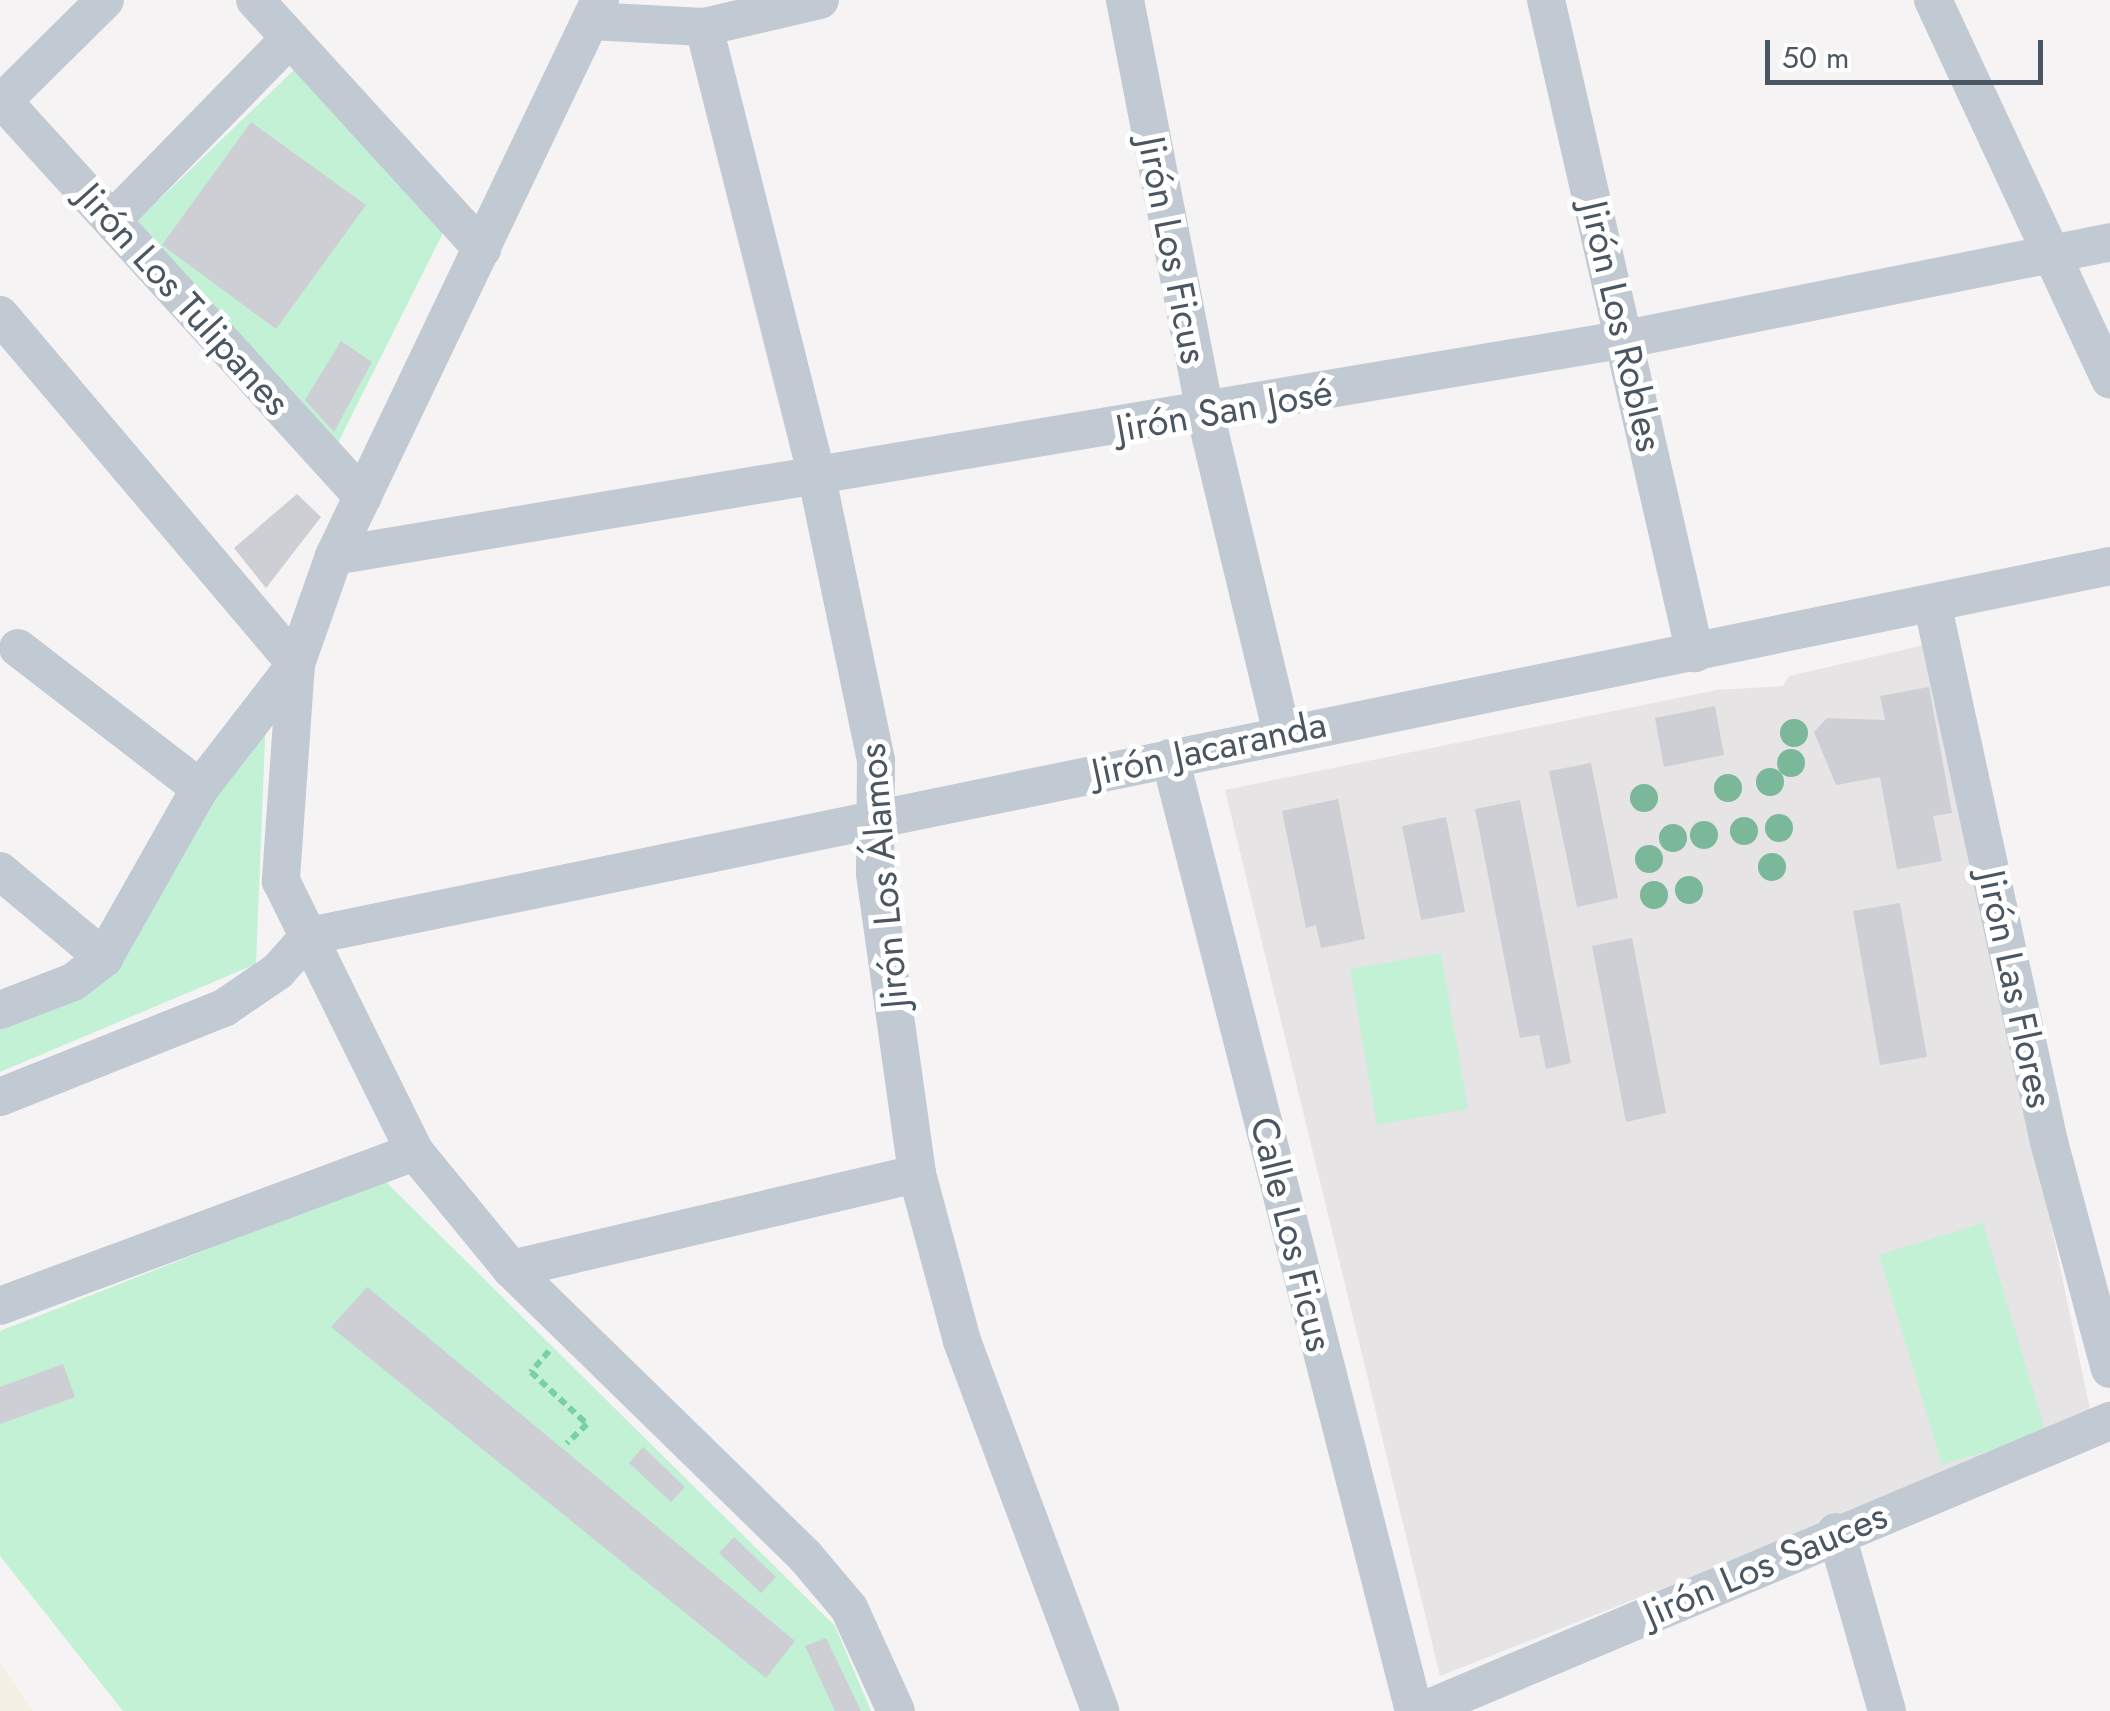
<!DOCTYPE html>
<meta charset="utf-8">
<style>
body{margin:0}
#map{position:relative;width:2110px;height:1711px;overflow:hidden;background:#f5f3f3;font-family:Jost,sans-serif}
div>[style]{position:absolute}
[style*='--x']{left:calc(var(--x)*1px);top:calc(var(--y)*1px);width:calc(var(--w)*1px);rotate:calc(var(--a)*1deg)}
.education>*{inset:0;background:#e6e4e5}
.green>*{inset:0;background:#c3f1d5}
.sand>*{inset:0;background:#f5f0e5}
.building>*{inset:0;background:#cdcfd5}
.path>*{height:6px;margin-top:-3px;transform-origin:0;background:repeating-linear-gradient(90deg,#7ad0a6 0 8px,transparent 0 13px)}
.minor>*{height:38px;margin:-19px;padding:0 19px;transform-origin:19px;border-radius:19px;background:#c1cad2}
.trees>*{width:28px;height:28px;margin:-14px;border-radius:50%;background:#7bb799}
span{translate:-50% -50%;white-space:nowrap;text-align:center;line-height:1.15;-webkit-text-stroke:10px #fff;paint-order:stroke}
.street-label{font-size:38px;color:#4a5661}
.scale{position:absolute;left:1765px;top:40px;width:278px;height:45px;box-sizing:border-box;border:5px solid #4a5661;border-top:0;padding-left:12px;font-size:30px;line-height:35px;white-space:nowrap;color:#4a5661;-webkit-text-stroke:8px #fff;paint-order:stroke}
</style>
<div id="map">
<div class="education">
<i style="clip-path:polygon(1929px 644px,2092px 1419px,1440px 1676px,1225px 790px,1717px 690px,1783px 686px,1789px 676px)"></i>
</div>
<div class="green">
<i style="clip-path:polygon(294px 70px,443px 233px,335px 449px,135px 223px)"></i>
<i style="clip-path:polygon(266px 716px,256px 964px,0 1072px,0 1016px,128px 939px)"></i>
<i style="clip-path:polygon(1441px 953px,1468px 1109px,1377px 1125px,1350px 969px)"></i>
<i style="clip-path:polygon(384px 1180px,835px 1626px,871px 1711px,123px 1711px,0 1556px,0 1331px)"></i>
<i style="clip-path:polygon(1983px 1223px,2046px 1433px,1942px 1465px,1879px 1255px)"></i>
</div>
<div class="sand">
<i style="clip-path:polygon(0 1662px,33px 1711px,0 1711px)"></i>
</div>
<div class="building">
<i style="clip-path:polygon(251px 122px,366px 205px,276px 329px,162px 245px)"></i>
<i style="clip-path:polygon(341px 341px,372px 362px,334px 432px,305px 400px)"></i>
<i style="clip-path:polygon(297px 494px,321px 517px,266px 588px,234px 548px)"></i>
<i style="clip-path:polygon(1929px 687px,1952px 813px,1933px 816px,1942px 861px,1897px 869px,1880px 777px,1836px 785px,1814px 732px,1827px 718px,1885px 720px,1880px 696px)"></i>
<i style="clip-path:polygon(1715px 706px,1724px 755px,1664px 767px,1655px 718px)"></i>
<i style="clip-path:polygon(1591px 763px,1618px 898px,1577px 907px,1549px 771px)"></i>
<i style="clip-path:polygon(1338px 799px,1365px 939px,1321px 948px,1316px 925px,1306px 928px,1282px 811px)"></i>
<i style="clip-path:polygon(1520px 800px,1571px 1063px,1546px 1069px,1539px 1035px,1520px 1038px,1475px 809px)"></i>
<i style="clip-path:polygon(1446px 817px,1465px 912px,1421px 920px,1402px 826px)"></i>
<i style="clip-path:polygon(1900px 903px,1927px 1057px,1880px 1065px,1853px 911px)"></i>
<i style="clip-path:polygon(1632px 938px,1666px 1113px,1626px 1122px,1592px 946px)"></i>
<i style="clip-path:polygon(367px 1287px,795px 1641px,766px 1678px,331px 1327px)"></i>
<i style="clip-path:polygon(63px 1364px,75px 1397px,0 1424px,0 1387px)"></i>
<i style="clip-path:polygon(643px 1447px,685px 1487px,671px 1502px,629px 1463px)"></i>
<i style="clip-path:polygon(734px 1537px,776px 1577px,761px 1593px,719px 1553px)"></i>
<i style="clip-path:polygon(826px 1638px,861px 1711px,835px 1711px,805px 1646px)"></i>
</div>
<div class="path">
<i style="--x:549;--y:1351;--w:28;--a:131"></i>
<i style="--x:531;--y:1372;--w:76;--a:42.9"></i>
<i style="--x:587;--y:1424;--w:28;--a:136"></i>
</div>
<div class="minor">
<i style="--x:105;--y:0;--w:144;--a:135.3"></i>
<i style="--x:3;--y:101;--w:535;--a:47.73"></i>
<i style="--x:255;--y:0;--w:337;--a:47.6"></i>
<i style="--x:600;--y:0;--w:616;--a:115.57"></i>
<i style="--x:334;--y:556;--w:114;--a:109.4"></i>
<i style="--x:296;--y:664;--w:218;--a:94"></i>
<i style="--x:281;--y:881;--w:302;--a:63.7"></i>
<i style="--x:415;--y:1152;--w:151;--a:50.6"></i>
<i style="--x:511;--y:1269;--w:411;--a:44.3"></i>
<i style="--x:805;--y:1556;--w:68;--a:49.8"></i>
<i style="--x:849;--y:1608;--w:113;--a:65.5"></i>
<i style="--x:1125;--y:0;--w:421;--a:79"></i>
<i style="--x:1205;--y:413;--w:329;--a:76.5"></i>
<i style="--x:1546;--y:0;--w:670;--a:77.15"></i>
<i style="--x:1933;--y:0;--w:419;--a:65"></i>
<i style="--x:590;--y:21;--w:114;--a:3"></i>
<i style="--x:704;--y:27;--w:119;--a:-13.1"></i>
<i style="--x:704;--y:27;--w:465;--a:75.9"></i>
<i style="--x:817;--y:478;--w:288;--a:78.2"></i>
<i style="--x:876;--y:760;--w:114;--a:90.5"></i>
<i style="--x:875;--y:874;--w:303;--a:82"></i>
<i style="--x:917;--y:1174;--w:173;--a:74.9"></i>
<i style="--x:962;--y:1341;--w:395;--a:69.5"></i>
<i style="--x:113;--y:219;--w:253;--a:-45.6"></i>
<i style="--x:0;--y:315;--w:458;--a:49.7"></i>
<i style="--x:296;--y:664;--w:157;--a:127.7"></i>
<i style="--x:200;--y:788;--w:195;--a:119.5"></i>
<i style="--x:104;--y:958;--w:39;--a:142"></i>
<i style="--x:73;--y:982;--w:78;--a:159"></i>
<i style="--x:334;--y:556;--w:1310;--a:-9.53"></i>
<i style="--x:1626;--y:339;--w:494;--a:-11.3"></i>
<i style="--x:1933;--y:607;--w:547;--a:77.77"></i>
<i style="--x:2049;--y:1142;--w:235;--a:75"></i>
<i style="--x:18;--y:648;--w:230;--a:37.6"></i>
<i style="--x:1170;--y:758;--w:984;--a:75.64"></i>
<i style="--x:0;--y:871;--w:136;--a:39.9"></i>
<i style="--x:0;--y:1097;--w:241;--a:-21.7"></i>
<i style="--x:224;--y:1008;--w:65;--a:-34.4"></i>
<i style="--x:278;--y:971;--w:47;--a:-48.5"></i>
<i style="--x:309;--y:936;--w:1839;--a:-11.61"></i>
<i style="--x:511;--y:1269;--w:417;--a:-13.2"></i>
<i style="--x:0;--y:1306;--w:443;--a:-20.4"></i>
<i style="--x:1836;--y:1532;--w:186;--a:74.1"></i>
<i style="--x:1422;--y:1711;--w:747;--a:-22.86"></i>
</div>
<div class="trees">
<i style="left:1794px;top:733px"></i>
<i style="left:1791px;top:763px"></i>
<i style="left:1770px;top:782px"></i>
<i style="left:1728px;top:788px"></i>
<i style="left:1644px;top:798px"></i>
<i style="left:1779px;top:828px"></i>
<i style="left:1744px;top:831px"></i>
<i style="left:1704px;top:835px"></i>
<i style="left:1673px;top:838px"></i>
<i style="left:1649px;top:859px"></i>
<i style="left:1772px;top:867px"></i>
<i style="left:1689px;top:890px"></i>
<i style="left:1654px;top:895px"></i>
</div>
<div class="street-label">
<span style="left:1173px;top:250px;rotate:79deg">Jirón Los Ficus</span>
<span style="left:184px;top:299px;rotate:48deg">Jirón Los Tulipanes</span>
<span style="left:1622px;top:326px;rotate:77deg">Jirón Los Robles</span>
<span style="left:1224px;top:410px;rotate:-10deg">Jirón San José</span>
<span style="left:1209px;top:748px;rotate:-12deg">Jirón Jacaranda</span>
<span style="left:883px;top:876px;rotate:-95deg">Jirón Los Álamos</span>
<span style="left:2016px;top:989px;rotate:78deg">Jirón Las Flores</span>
<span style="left:1292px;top:1234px;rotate:76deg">Calle Los Ficus</span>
<span style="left:1765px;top:1564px;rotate:-23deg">Jirón Los Sauces</span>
</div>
<div class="scale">50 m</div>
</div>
